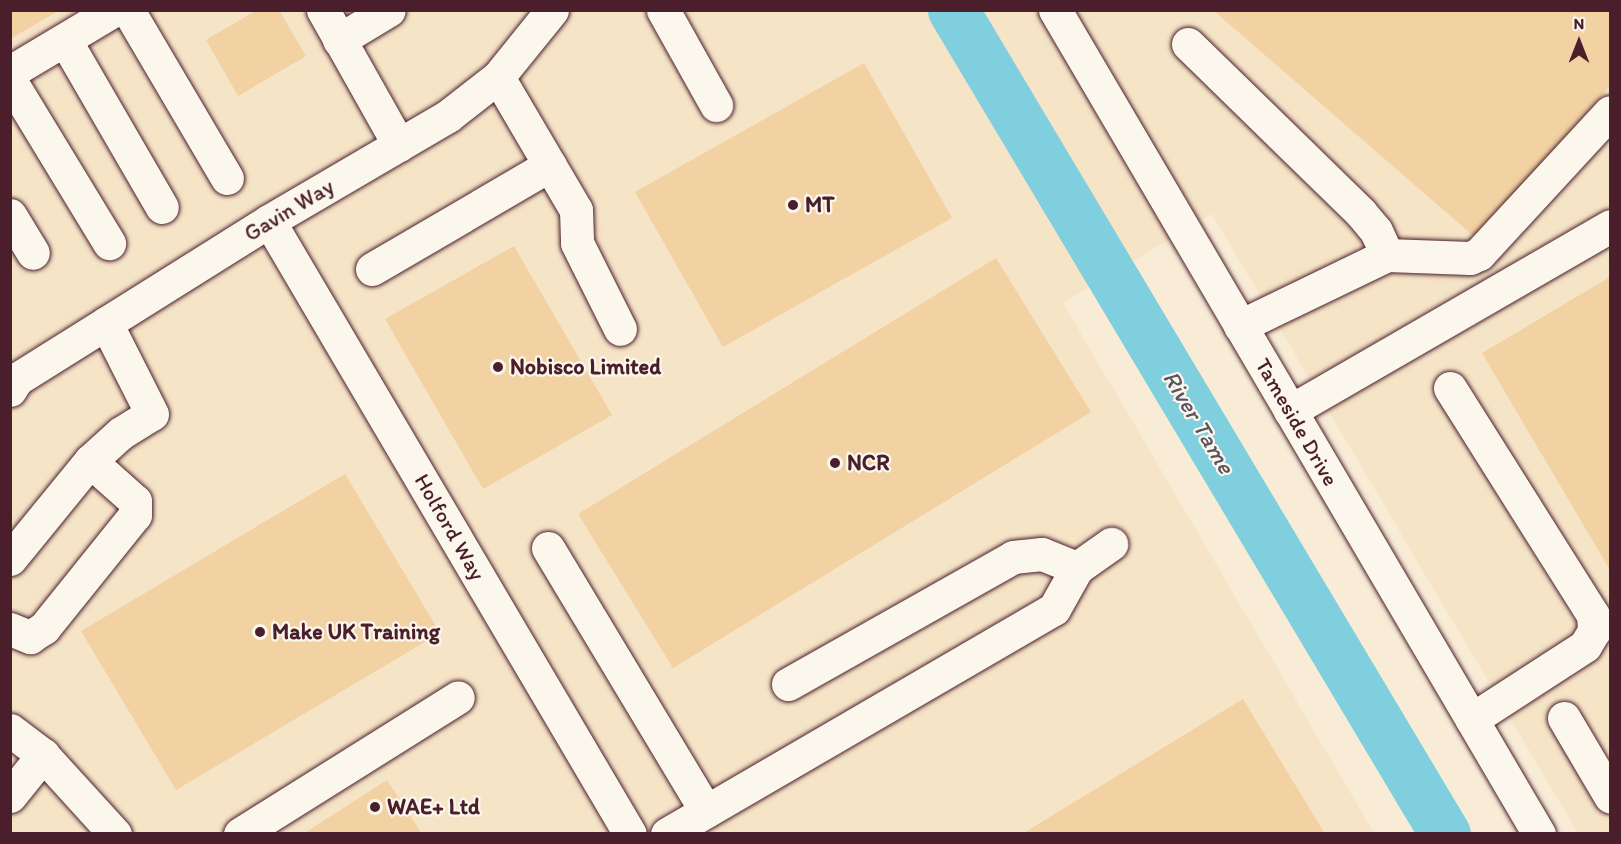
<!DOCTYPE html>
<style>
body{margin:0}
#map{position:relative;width:1621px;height:844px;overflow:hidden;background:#f8ecd6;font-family:Itim,sans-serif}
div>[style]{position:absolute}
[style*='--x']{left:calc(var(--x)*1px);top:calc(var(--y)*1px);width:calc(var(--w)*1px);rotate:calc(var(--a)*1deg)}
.built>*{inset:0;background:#f6e4c7}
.river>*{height:51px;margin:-25.5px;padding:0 25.5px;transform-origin:25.5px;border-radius:25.5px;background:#80cfde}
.building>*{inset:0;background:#f2d1a3}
.roads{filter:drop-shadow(0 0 2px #4a1f2b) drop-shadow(0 0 2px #4a1f2b)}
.minor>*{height:33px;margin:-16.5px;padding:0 16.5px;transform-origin:16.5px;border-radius:16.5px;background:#fbf7ec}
.dots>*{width:16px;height:16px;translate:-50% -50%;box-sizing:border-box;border:3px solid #fbf7ec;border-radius:50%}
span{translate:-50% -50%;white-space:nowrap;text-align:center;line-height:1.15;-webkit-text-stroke:4.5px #fbf7ec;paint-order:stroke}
.poi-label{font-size:22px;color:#4a1f2b;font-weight:700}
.left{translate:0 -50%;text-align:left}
.street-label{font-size:22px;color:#4a1f2b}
.water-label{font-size:24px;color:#5a5461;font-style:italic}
.frame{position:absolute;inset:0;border:12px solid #4a1f2b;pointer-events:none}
.north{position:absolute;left:1549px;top:12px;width:60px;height:60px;-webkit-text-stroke:4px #fbf7ec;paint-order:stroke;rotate:0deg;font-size:16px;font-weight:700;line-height:24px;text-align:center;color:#4a1f2b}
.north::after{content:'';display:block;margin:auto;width:21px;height:27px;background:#4a1f2b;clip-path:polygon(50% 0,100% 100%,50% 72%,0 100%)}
</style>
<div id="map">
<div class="built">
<i style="clip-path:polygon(10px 11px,1610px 11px,1610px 833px,1578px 833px,1212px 214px,1063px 303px,1374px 833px,11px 833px)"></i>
</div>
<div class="river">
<i style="--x:953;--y:10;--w:960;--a:59.16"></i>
</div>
<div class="building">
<i style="clip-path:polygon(10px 10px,60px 10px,10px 39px)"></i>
<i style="clip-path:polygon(257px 10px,279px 10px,306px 56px,238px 96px,206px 40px)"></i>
<i style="clip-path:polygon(1213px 10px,1610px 10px,1610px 86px,1477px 239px)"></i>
<i style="clip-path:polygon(864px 63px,952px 218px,723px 347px,635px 192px)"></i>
<i style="clip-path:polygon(514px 246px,612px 415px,483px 489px,385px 319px)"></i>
<i style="clip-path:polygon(996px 258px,1091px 412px,673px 668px,578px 514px)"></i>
<i style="clip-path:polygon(1610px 277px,1610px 570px,1482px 353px)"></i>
<i style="clip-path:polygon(345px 474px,440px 633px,176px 790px,81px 631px)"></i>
<i style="clip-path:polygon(1243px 699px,1325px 834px,1022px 834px)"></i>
<i style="clip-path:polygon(387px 780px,422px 834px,303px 834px)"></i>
</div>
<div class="roads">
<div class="minor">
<i style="--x:128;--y:10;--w:195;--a:59.5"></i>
<i style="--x:323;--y:10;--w:155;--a:60.6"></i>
<i style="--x:663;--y:10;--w:109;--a:60.8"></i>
<i style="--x:1055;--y:10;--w:956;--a:59.57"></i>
<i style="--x:65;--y:40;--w:193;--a:59.9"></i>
<i style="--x:339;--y:40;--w:58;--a:-31"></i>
<i style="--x:1188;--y:44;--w:242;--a:44.3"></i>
<i style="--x:1361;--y:213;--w:23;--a:50"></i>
<i style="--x:1376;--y:231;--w:26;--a:65"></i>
<i style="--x:10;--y:72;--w:121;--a:-30.8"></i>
<i style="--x:498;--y:77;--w:154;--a:59.6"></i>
<i style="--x:576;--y:210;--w:33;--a:88"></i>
<i style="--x:577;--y:243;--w:96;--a:63.4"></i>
<i style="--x:10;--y:80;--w:191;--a:58.7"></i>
<i style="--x:10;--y:215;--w:44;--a:58.8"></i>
<i style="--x:269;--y:221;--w:711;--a:59.51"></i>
<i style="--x:372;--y:269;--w:206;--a:-30.3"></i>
<i style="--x:1240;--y:326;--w:163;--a:-25.8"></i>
<i style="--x:1387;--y:255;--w:83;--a:2.1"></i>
<i style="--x:1470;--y:258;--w:10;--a:-24"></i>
<i style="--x:1479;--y:254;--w:193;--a:-47.3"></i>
<i style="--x:1450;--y:388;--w:268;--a:57.8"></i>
<i style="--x:1593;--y:615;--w:16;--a:86"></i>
<i style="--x:1594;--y:631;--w:17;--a:121"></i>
<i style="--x:1585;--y:646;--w:135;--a:147.1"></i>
<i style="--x:10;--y:390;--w:13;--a:-58"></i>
<i style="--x:17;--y:379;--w:297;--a:-32.1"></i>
<i style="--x:269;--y:221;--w:208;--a:-30.4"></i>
<i style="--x:448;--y:116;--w:63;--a:-38"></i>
<i style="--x:498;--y:77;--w:86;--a:-51.1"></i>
<i style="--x:1290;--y:411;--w:370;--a:-30"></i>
<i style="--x:548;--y:548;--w:307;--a:59"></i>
<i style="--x:10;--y:559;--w:127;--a:-50.8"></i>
<i style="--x:90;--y:461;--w:42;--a:-42.1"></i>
<i style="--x:121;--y:433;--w:36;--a:-32"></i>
<i style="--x:152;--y:414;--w:102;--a:-116.8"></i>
<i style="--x:10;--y:629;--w:22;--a:22"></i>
<i style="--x:30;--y:637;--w:17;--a:-33"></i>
<i style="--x:44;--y:628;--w:145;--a:-51.2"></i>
<i style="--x:135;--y:515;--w:14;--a:-90"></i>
<i style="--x:135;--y:501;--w:60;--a:-138.4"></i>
<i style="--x:788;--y:684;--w:258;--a:-29.4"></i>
<i style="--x:1013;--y:557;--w:29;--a:-6"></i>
<i style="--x:1042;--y:554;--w:38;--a:22"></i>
<i style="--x:1564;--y:718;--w:91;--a:59.5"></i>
<i style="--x:10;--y:730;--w:41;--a:37.1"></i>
<i style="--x:43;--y:755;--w:107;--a:47.7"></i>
<i style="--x:10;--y:796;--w:53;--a:-51.2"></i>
<i style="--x:240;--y:834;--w:257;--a:-32.1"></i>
<i style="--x:667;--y:834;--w:448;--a:-30.2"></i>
<i style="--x:1054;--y:609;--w:47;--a:-60.7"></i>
<i style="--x:1077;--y:568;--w:42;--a:-35.2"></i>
</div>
</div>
<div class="dots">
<i style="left:793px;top:205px;background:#4a1f2b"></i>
<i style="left:498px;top:367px;background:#4a1f2b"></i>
<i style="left:835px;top:463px;background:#4a1f2b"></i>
<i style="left:260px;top:632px;background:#4a1f2b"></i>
<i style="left:375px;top:807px;background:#4a1f2b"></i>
</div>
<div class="poi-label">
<span class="left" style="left:805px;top:205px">MT</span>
<span class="left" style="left:510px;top:367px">Nobisco Limited</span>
<span class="left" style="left:847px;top:463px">NCR</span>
<span class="left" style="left:272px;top:632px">Make UK Training</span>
<span class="left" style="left:387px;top:807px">WAE+ Ltd</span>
</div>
<div class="street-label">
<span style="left:289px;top:210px;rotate:-31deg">Gavin Way</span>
<span style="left:1297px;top:422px;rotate:60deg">Tameside Drive</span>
<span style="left:450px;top:527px;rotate:60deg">Holford Way</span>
</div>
<div class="water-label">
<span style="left:1199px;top:422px;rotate:59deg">River Tame</span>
</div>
<div class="frame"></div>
<div class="north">N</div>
</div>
